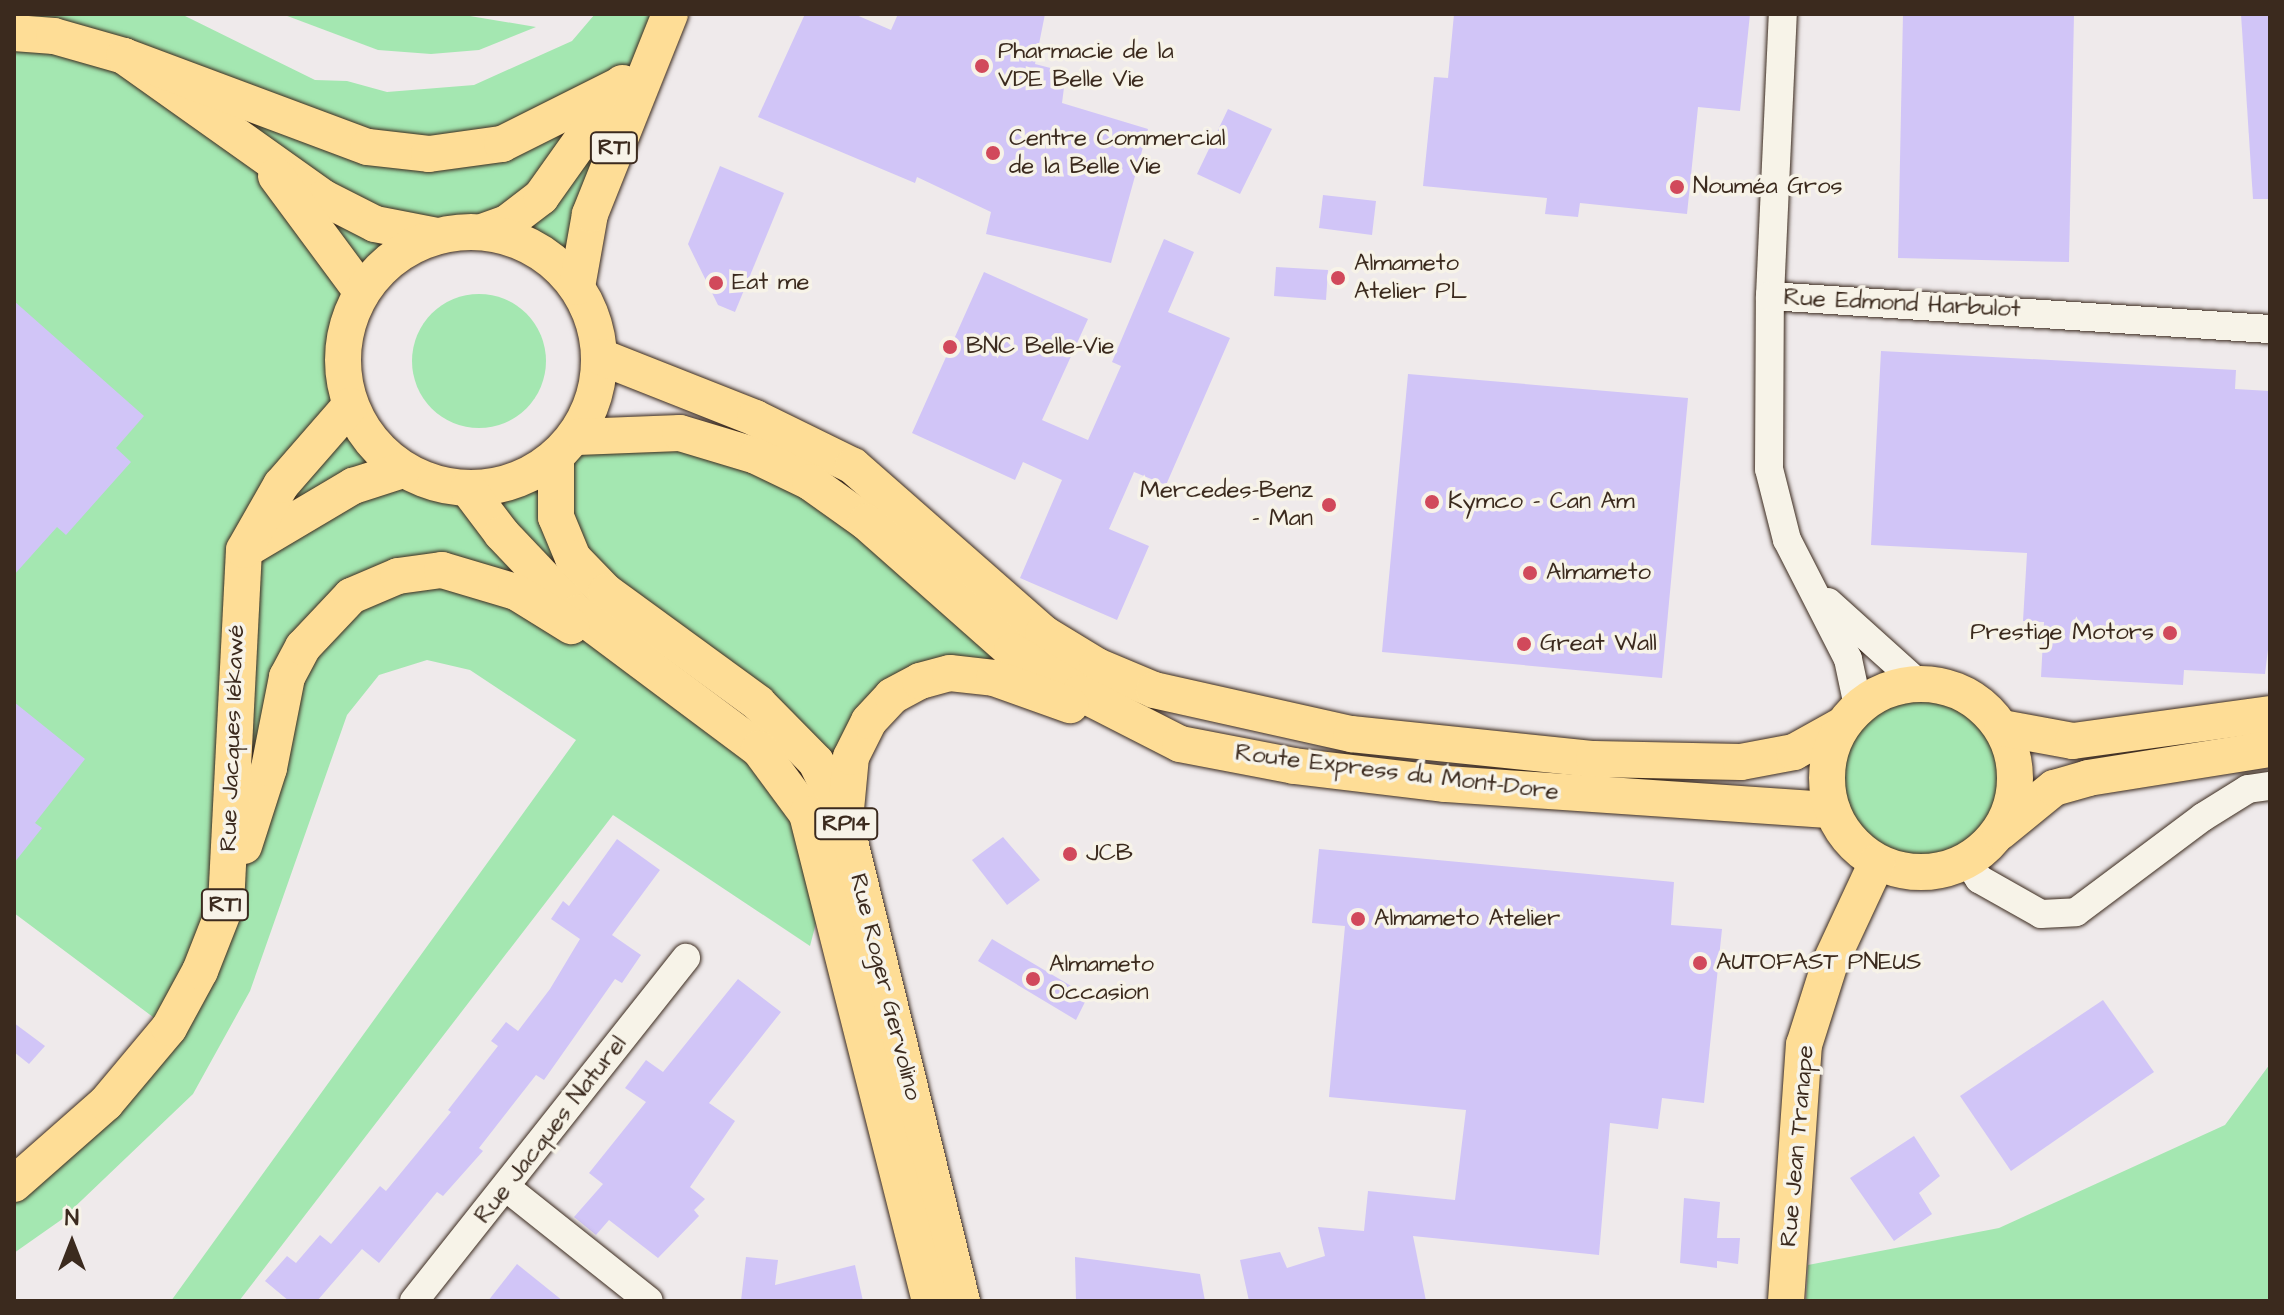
<!DOCTYPE html>
<meta charset="utf-8">
<style>
body{margin:0}
#map{position:relative;width:2284px;height:1315px;overflow:hidden;background:#efeaeb;font-family:"Architects Daughter",sans-serif}
div>[style]{position:absolute}
[style*='--x']{left:calc(var(--x)*1px);top:calc(var(--y)*1px);width:calc(var(--w)*1px);rotate:calc(var(--a)*1deg)}
.green>*{inset:0;background:#a4e7b1}
.round{border-radius:50%}
.building>*{inset:0;background:#d1c5f7}
.roads{filter:drop-shadow(0 0 2px #3b2a1e) drop-shadow(0 0 2px #3b2a1e)}
.minor>*{height:28px;margin:-14px;padding:0 14px;transform-origin:14px;border-radius:14px;background:#f7f3e8}
.major>*{height:36px;margin:-18px;padding:0 18px;transform-origin:18px;border-radius:18px;background:#fedd96}
.major>.ring{margin:-18px;padding:0;box-sizing:content-box;background:none;border:36px solid #fedd96;border-radius:50%}
.dots>*{width:22px;height:22px;translate:-50% -50%;box-sizing:border-box;border:4px solid #f7f3e8;border-radius:50%}
span{translate:-50% -50%;white-space:nowrap;text-align:center;line-height:1.15;-webkit-text-stroke:7px #f7f3e8;paint-order:stroke}
.shield-label span{padding:2px 6px;background:#f7f3e8;border:2px solid;border-radius:6px;-webkit-text-stroke-width:0}
.shield-label{font-size:22px;color:#3b2a1e;font-weight:700}
.poi-label{font-size:24px;color:#3b2a1e}
.left{translate:0 -50%;text-align:left}
.right{translate:-100% -50%;text-align:right}
.street-label{font-size:24px;color:#3b2a1e}
.frame{position:absolute;inset:0;border:16px solid #3b2a1e;pointer-events:none}
.north{position:absolute;left:32px;top:1203px;width:80px;height:80px;-webkit-text-stroke:6px #f7f3e8;paint-order:stroke;rotate:0deg;font-size:22px;font-weight:700;line-height:32px;text-align:center;color:#3b2a1e}
.north::after{content:'';display:block;margin:auto;width:28px;height:36px;background:#3b2a1e;clip-path:polygon(50% 0,100% 100%,50% 72%,0 100%)}
</style>
<div id="map">
<div class="green">
<i style="clip-path:polygon(14px 14px,181px 14px,315px 80px,347px 81px,387px 92px,474px 85px,572px 41px,595px 14px,670px 14px,570px 276px,550px 257px,510px 236px,453px 232px,416px 243px,379px 268px,361px 291px,341px 348px,350px 406px,370px 441px,403px 470px,429px 482px,468px 489px,515px 481px,577px 437px,756px 456px,1080px 693px,950px 673px,869px 721px,810px 946px,613px 815px,239px 1301px,171px 1301px,576px 740px,470px 670px,427px 660px,379px 675px,347px 715px,250px 991px,193px 1094px,61px 1220px,14px 1253px,14px 1184px,169px 1029px,14px 913px)"></i>
<i style="clip-path:polygon(282px 14px,458px 14px,536px 27px,479px 50px,431px 54px,378px 50px)"></i>
<i class="round" style="left:412px;top:294px;width:134px;height:134px"></i>
<i class="round" style="left:1841px;top:701px;width:162px;height:162px"></i>
<i style="clip-path:polygon(2270px 1064px,2270px 1301px,1806px 1301px,1808px 1265px,1999px 1228px,2225px 1125px)"></i>
</div>
<div class="building">
<i style="clip-path:polygon(805px 14px,854px 14px,891px 30px,898px 14px,1045px 14px,1035px 64px,1066px 72px,1062px 103px,1148px 129px,1111px 263px,986px 234px,991px 212px,917px 177px,915px 183px,758px 117px)"></i>
<i style="clip-path:polygon(1454px 14px,1750px 14px,1740px 111px,1698px 107px,1687px 214px,1580px 203px,1578px 217px,1545px 214px,1547px 198px,1423px 186px,1434px 77px,1448px 78px)"></i>
<i style="clip-path:polygon(1903px 14px,2074px 14px,2069px 262px,1898px 258px)"></i>
<i style="clip-path:polygon(2241px 14px,2270px 14px,2270px 199px,2253px 199px)"></i>
<i style="clip-path:polygon(1228px 109px,1272px 129px,1240px 194px,1197px 174px)"></i>
<i style="clip-path:polygon(720px 166px,784px 193px,735px 312px,718px 305px,688px 244px)"></i>
<i style="clip-path:polygon(1323px 195px,1376px 201px,1372px 235px,1319px 228px)"></i>
<i style="clip-path:polygon(1164px 239px,1194px 252px,1168px 312px,1230px 338px,1166px 485px,1134px 472px,1109px 529px,1149px 546px,1117px 620px,1020px 578px,1062px 480px,1023px 462px,1015px 480px,912px 433px,984px 272px,1088px 319px,1042px 420px,1088px 440px,1121px 366px,1112px 362px)"></i>
<i style="clip-path:polygon(1276px 267px,1328px 270px,1326px 300px,1274px 296px)"></i>
<i style="clip-path:polygon(14px 301px,144px 416px,116px 448px,131px 462px,66px 535px,57px 527px,14px 575px)"></i>
<i style="clip-path:polygon(1881px 351px,2236px 370px,2235px 389px,2270px 391px,2270px 633px,2265px 674px,2184px 670px,2183px 685px,2041px 677px,2044px 622px,2023px 621px,2027px 553px,1871px 545px)"></i>
<i style="clip-path:polygon(1408px 374px,1688px 398px,1662px 678px,1382px 652px)"></i>
<i style="clip-path:polygon(14px 702px,85px 759px,35px 823px,42px 828px,14px 863px)"></i>
<i style="clip-path:polygon(1003px 837px,1040px 880px,1007px 905px,972px 860px)"></i>
<i style="clip-path:polygon(617px 839px,660px 870px,612px 935px,641px 955px,622px 983px,615px 979px,544px 1080px,536px 1075px,479px 1148px,483px 1151px,443px 1196px,437px 1192px,379px 1263px,362px 1249px,317px 1301px,289px 1301px,265px 1281px,287px 1256px,296px 1263px,320px 1235px,331px 1244px,380px 1186px,386px 1191px,451px 1112px,448px 1110px,498px 1046px,491px 1041px,506px 1022px,518px 1031px,550px 989px,580px 939px,551px 919px,563px 901px,569px 906px)"></i>
<i style="clip-path:polygon(1319px 849px,1674px 882px,1671px 925px,1722px 929px,1704px 1103px,1662px 1098px,1658px 1129px,1610px 1123px,1599px 1255px,1413px 1236px,1426px 1301px,1249px 1301px,1240px 1260px,1280px 1252px,1287px 1268px,1325px 1256px,1318px 1227px,1364px 1231px,1368px 1191px,1455px 1200px,1466px 1110px,1329px 1097px,1345px 926px,1312px 923px)"></i>
<i style="clip-path:polygon(992px 939px,1088px 996px,1076px 1020px,978px 961px)"></i>
<i style="clip-path:polygon(738px 979px,781px 1012px,709px 1103px,735px 1121px,690px 1187px,705px 1199px,694px 1210px,699px 1216px,658px 1258px,609px 1220px,596px 1235px,574px 1217px,603px 1184px,589px 1173px,646px 1102px,625px 1088px,646px 1060px,663px 1072px)"></i>
<i style="clip-path:polygon(2103px 1000px,2154px 1072px,2011px 1171px,1960px 1096px)"></i>
<i style="clip-path:polygon(14px 1023px,45px 1046px,29px 1064px,14px 1052px)"></i>
<i style="clip-path:polygon(1914px 1136px,1940px 1176px,1919px 1193px,1932px 1214px,1894px 1241px,1850px 1178px)"></i>
<i style="clip-path:polygon(1684px 1198px,1720px 1202px,1717px 1238px,1740px 1238px,1738px 1264px,1717px 1261px,1717px 1268px,1680px 1263px)"></i>
<i style="clip-path:polygon(746px 1257px,778px 1260px,775px 1285px,855px 1265px,863px 1301px,741px 1301px)"></i>
<i style="clip-path:polygon(1075px 1257px,1200px 1274px,1205px 1301px,1076px 1301px)"></i>
<i style="clip-path:polygon(517px 1264px,563px 1301px,488px 1301px)"></i>
</div>
<div class="roads">
<div class="minor">
<i style="--x:1770;--y:296;--w:282;--a:-87.4"></i>
<i style="--x:1828;--y:602;--w:121;--a:42"></i>
<i style="--x:1858;--y:706;--w:48;--a:-102"></i>
<i style="--x:1848;--y:659;--w:134;--a:-117.1"></i>
<i style="--x:1787;--y:540;--w:73;--a:-104.2"></i>
<i style="--x:1769;--y:469;--w:173;--a:-89.7"></i>
<i style="--x:1770;--y:296;--w:501;--a:3.78"></i>
<i style="--x:1967;--y:861;--w:22;--a:56"></i>
<i style="--x:1979;--y:879;--w:71;--a:29.4"></i>
<i style="--x:2041;--y:914;--w:35;--a:-3"></i>
<i style="--x:2076;--y:912;--w:159;--a:-36.8"></i>
<i style="--x:2203;--y:817;--w:53;--a:-31.9"></i>
<i style="--x:2248;--y:789;--w:22;--a:-8"></i>
<i style="--x:507;--y:1188;--w:181;--a:38.5"></i>
<i style="--x:414;--y:1301;--w:438;--a:-51.6"></i>
</div>
<div class="major">
<i style="--x:14;--y:33;--w:40;--a:4.3"></i>
<i style="--x:54;--y:36;--w:73;--a:15.9"></i>
<i style="--x:124;--y:56;--w:245;--a:35.4"></i>
<i style="--x:324;--y:198;--w:57;--a:27"></i>
<i style="--x:375;--y:224;--w:63;--a:11"></i>
<i style="--x:124;--y:56;--w:260;--a:20.5"></i>
<i style="--x:368;--y:147;--w:61;--a:6.5"></i>
<i style="--x:429;--y:154;--w:74;--a:-7.8"></i>
<i style="--x:502;--y:144;--w:134;--a:-26.6"></i>
<i style="--x:276;--y:176;--w:143;--a:53.5"></i>
<i style="--x:485;--y:231;--w:23;--a:-20"></i>
<i style="--x:507;--y:223;--w:43;--a:-37.4"></i>
<i style="--x:541;--y:197;--w:140;--a:-54.6"></i>
<i class="ring" style="left:343px;top:232px;width:220px;height:220px"></i>
<i style="--x:577;--y:287;--w:74;--a:-79.9"></i>
<i style="--x:590;--y:214;--w:215;--a:-68.2"></i>
<i style="--x:601;--y:357;--w:166;--a:21.6"></i>
<i style="--x:755;--y:418;--w:109;--a:26.1"></i>
<i style="--x:853;--y:466;--w:253;--a:41.3"></i>
<i style="--x:1043;--y:633;--w:63;--a:31.4"></i>
<i style="--x:1097;--y:666;--w:62;--a:22.8"></i>
<i style="--x:1154;--y:690;--w:202;--a:12.6"></i>
<i style="--x:1351;--y:734;--w:244;--a:5.9"></i>
<i style="--x:1594;--y:759;--w:147;--a:1.2"></i>
<i style="--x:1741;--y:762;--w:54;--a:-10.7"></i>
<i style="--x:1794;--y:752;--w:54;--a:-29"></i>
<i style="--x:577;--y:437;--w:103;--a:-2.2"></i>
<i style="--x:680;--y:433;--w:79;--a:16.8"></i>
<i style="--x:756;--y:456;--w:60;--a:25.7"></i>
<i style="--x:810;--y:482;--w:69;--a:35.5"></i>
<i style="--x:866;--y:522;--w:195;--a:41.5"></i>
<i style="--x:1012;--y:651;--w:80;--a:31.7"></i>
<i style="--x:1080;--y:693;--w:112;--a:27"></i>
<i style="--x:1180;--y:744;--w:116;--a:10.9"></i>
<i style="--x:1294;--y:766;--w:153;--a:6.8"></i>
<i style="--x:1446;--y:784;--w:387;--a:3.9"></i>
<i style="--x:556;--y:457;--w:60;--a:90"></i>
<i style="--x:556;--y:517;--w:44;--a:67.5"></i>
<i style="--x:573;--y:558;--w:47;--a:45.9"></i>
<i style="--x:606;--y:592;--w:188;--a:36.1"></i>
<i style="--x:758;--y:703;--w:83;--a:45.5"></i>
<i style="--x:816;--y:762;--w:66;--a:63.8"></i>
<i style="--x:845;--y:821;--w:494;--a:76.3"></i>
<i style="--x:468;--y:489;--w:56;--a:52.9"></i>
<i style="--x:502;--y:534;--w:109;--a:46.5"></i>
<i style="--x:577;--y:613;--w:227;--a:36.8"></i>
<i style="--x:759;--y:749;--w:81;--a:53.6"></i>
<i style="--x:807;--y:814;--w:502;--a:75.83"></i>
<i style="--x:245;--y:550;--w:126;--a:-30.7"></i>
<i style="--x:353;--y:486;--w:52;--a:-17.7"></i>
<i class="ring" style="left:1827px;top:684px;width:152px;height:152px"></i>
<i style="--x:2002;--y:728;--w:72;--a:10.4"></i>
<i style="--x:2073;--y:741;--w:199;--a:-7.8"></i>
<i style="--x:845;--y:820;--w:63;--a:-84.6"></i>
<i style="--x:851;--y:757;--w:40;--a:-63.4"></i>
<i style="--x:869;--y:721;--w:34;--a:-47"></i>
<i style="--x:892;--y:696;--w:32;--a:-28"></i>
<i style="--x:920;--y:681;--w:31;--a:-15"></i>
<i style="--x:950;--y:673;--w:44;--a:6.5"></i>
<i style="--x:994;--y:678;--w:81;--a:19.6"></i>
<i style="--x:2000;--y:832;--w:70;--a:-39.2"></i>
<i style="--x:2054;--y:788;--w:35;--a:-16"></i>
<i style="--x:2088;--y:778;--w:184;--a:-9.1"></i>
<i style="--x:244;--y:846;--w:82;--a:-72.2"></i>
<i style="--x:269;--y:768;--w:93;--a:-78.8"></i>
<i style="--x:287;--y:677;--w:34;--a:-62"></i>
<i style="--x:303;--y:647;--w:70;--a:-46.7"></i>
<i style="--x:351;--y:596;--w:51;--a:-23.1"></i>
<i style="--x:398;--y:576;--w:44;--a:-7.8"></i>
<i style="--x:442;--y:570;--w:77;--a:16.6"></i>
<i style="--x:516;--y:592;--w:65;--a:31.7"></i>
<i style="--x:14;--y:1184;--w:123;--a:-41.4"></i>
<i style="--x:106;--y:1103;--w:98;--a:-50"></i>
<i style="--x:169;--y:1028;--w:65;--a:-61.5"></i>
<i style="--x:200;--y:971;--w:71;--a:-68.5"></i>
<i style="--x:226;--y:905;--w:355;--a:-87.1"></i>
<i style="--x:244;--y:550;--w:75;--a:-60.4"></i>
<i style="--x:281;--y:485;--w:105;--a:-48.9"></i>
<i style="--x:1786;--y:1301;--w:257;--a:-86"></i>
<i style="--x:1804;--y:1045;--w:86;--a:-72.4"></i>
<i style="--x:1830;--y:963;--w:111;--a:-65"></i>
</div>
</div>
<div class="dots">
<i style="left:982px;top:66px;background:#d1495b"></i>
<i style="left:993px;top:153px;background:#d1495b"></i>
<i style="left:1677px;top:187px;background:#d1495b"></i>
<i style="left:1338px;top:278px;background:#d1495b"></i>
<i style="left:716px;top:283px;background:#d1495b"></i>
<i style="left:950px;top:347px;background:#d1495b"></i>
<i style="left:1432px;top:502px;background:#d1495b"></i>
<i style="left:1329px;top:505px;background:#d1495b"></i>
<i style="left:1530px;top:573px;background:#d1495b"></i>
<i style="left:2170px;top:633px;background:#d1495b"></i>
<i style="left:1524px;top:644px;background:#d1495b"></i>
<i style="left:1070px;top:854px;background:#d1495b"></i>
<i style="left:1358px;top:919px;background:#d1495b"></i>
<i style="left:1700px;top:963px;background:#d1495b"></i>
<i style="left:1033px;top:979px;background:#d1495b"></i>
</div>
<div class="shield-label">
<span style="left:614px;top:148px">RT1</span>
<span style="left:846px;top:824px">RP14</span>
<span style="left:225px;top:905px">RT1</span>
</div>
<div class="poi-label">
<span class="left" style="left:998px;top:66px">Pharmacie de la<br>VDE Belle Vie</span>
<span class="left" style="left:1009px;top:153px">Centre Commercial<br>de la Belle Vie</span>
<span class="left" style="left:1693px;top:187px">Nouméa Gros</span>
<span class="left" style="left:1354px;top:278px">Almameto<br>Atelier PL</span>
<span class="left" style="left:732px;top:283px">Eat me</span>
<span class="left" style="left:966px;top:347px">BNC Belle-Vie</span>
<span class="right" style="left:1313px;top:505px">Mercedes-Benz<br>- Man</span>
<span class="left" style="left:1448px;top:502px">Kymco - Can Am</span>
<span class="left" style="left:1546px;top:573px">Almameto</span>
<span class="right" style="left:2154px;top:633px">Prestige Motors</span>
<span class="left" style="left:1540px;top:644px">Great Wall</span>
<span class="left" style="left:1086px;top:854px">JCB</span>
<span class="left" style="left:1374px;top:919px">Almameto Atelier</span>
<span class="left" style="left:1716px;top:963px">AUTOFAST PNEUS</span>
<span class="left" style="left:1049px;top:979px">Almameto<br>Occasion</span>
</div>
<div class="street-label">
<span style="left:1902px;top:304px;rotate:3deg">Rue Edmond Harbulot</span>
<span style="left:233px;top:738px;rotate:-88deg">Rue Jacques Iékawé</span>
<span style="left:1397px;top:773px;rotate:7deg">Route Express du Mont-Dore</span>
<span style="left:885px;top:987px;rotate:76deg">Rue Roger Gervolino</span>
<span style="left:551px;top:1130px;rotate:-52deg">Rue Jacques Naturel</span>
<span style="left:1798px;top:1146px;rotate:-85deg">Rue Jean Tranape</span>
</div>
<div class="frame"></div>
<div class="north">N</div>
</div>
